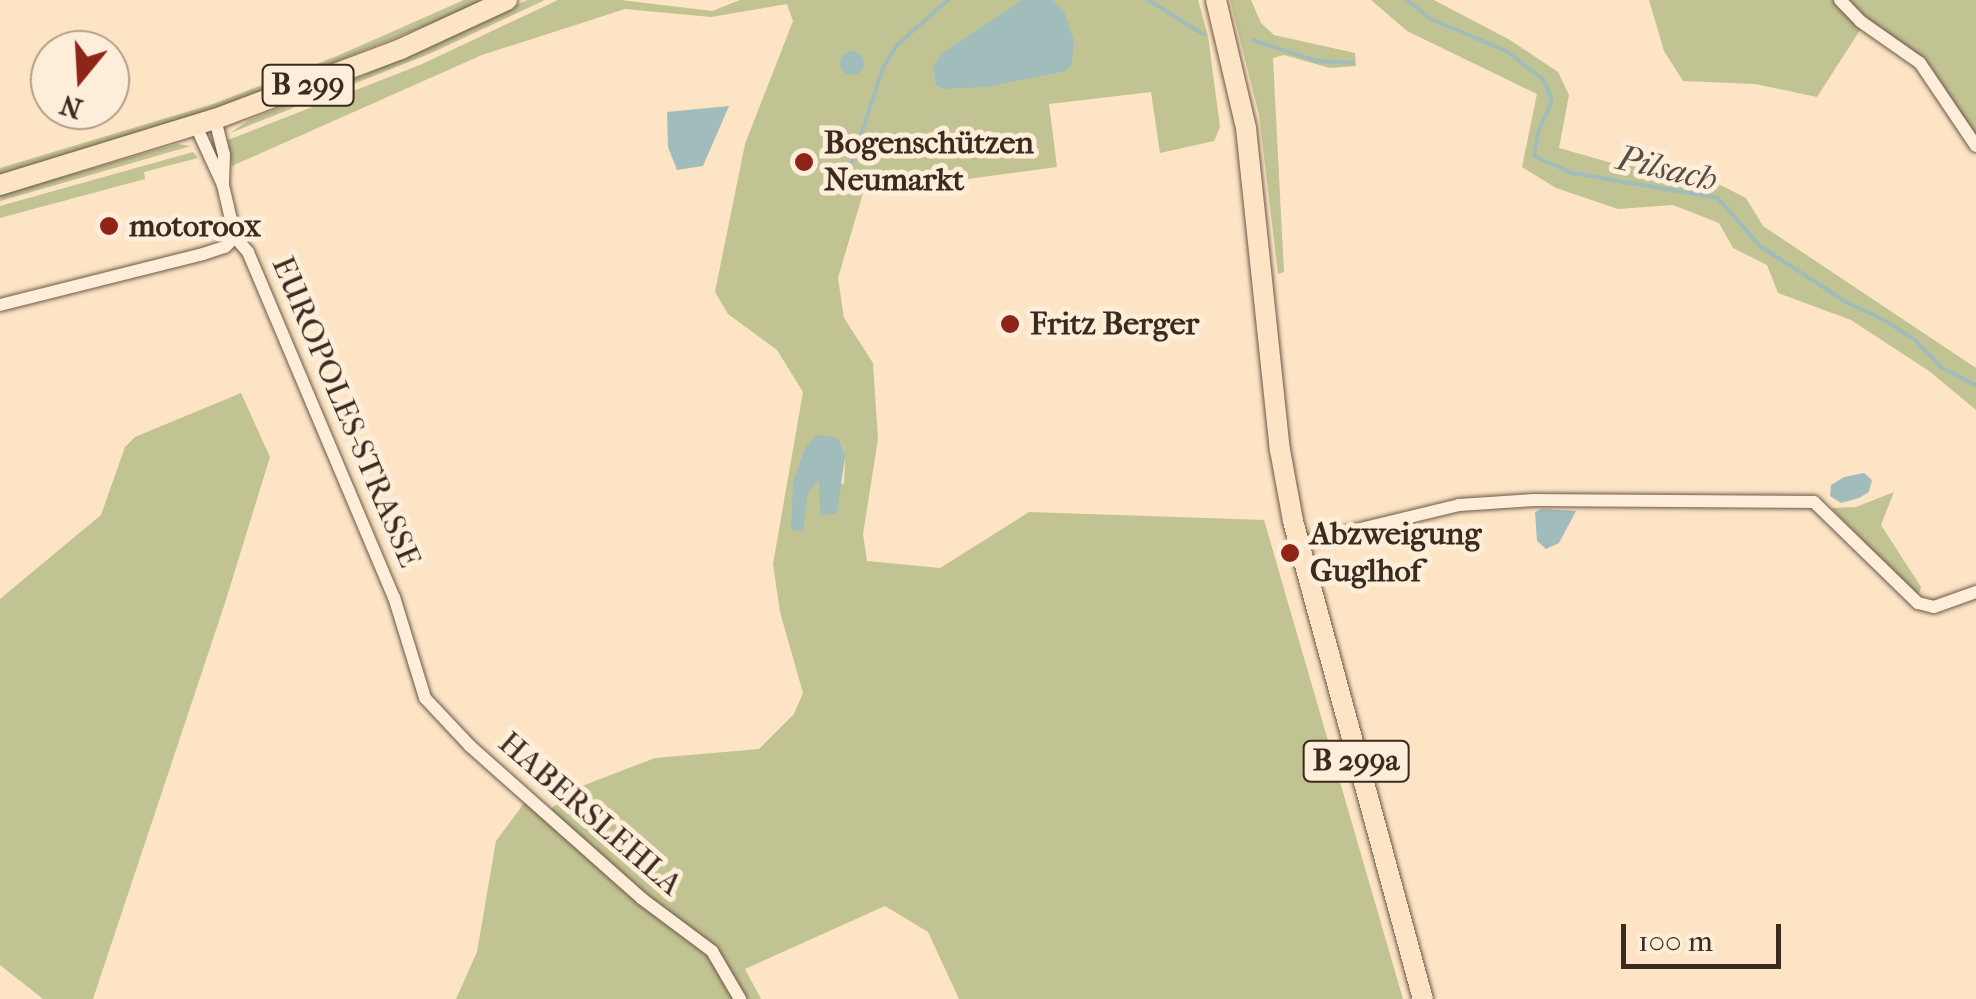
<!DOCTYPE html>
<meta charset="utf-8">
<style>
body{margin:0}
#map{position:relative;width:1976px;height:999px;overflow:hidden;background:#fce4c4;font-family:"IM FELL French Canon",serif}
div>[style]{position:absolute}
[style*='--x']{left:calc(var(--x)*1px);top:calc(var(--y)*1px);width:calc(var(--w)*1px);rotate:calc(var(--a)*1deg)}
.green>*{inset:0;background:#c2c392}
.water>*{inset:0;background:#a1bdbb}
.round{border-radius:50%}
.stream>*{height:4px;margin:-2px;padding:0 2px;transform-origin:2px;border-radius:2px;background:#a1bdbb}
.roads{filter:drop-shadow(0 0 2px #6b5848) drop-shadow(0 0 2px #6b5848)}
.street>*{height:12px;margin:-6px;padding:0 6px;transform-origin:6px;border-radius:6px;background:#fdedd9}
.primary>*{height:20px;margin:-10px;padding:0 10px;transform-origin:10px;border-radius:10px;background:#fce4c4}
.dots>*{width:28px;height:28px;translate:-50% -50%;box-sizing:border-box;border:5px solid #fdedd9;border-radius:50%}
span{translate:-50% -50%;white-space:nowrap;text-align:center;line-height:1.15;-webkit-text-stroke:10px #fdedd9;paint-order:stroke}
.shield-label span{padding:2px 8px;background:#fdedd9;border:2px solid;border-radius:8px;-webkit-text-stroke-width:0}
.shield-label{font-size:30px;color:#3b2a1e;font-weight:700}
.poi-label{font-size:32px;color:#3b2a1e;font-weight:700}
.left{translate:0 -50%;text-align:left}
.street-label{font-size:32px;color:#3b2a1e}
.water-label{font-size:35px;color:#544f45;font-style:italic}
.north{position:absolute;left:30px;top:30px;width:100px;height:100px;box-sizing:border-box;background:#fdedd9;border:2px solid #af9f8e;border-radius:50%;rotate:198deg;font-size:28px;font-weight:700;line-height:40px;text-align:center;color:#3b2a1e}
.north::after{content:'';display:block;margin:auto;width:35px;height:45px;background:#8f2418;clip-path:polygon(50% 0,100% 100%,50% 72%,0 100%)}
.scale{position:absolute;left:1621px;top:924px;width:160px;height:45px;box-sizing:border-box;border:5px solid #3b2a1e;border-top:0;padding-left:12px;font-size:30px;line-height:35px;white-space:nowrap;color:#3b2a1e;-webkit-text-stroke:8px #fdedd9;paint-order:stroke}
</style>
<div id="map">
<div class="green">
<i style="clip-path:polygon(464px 0,490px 0,206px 113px,0 174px,0 168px,213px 104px,337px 56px)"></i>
<i style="clip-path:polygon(527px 0,545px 0,429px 54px,230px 133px,249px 120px,365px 75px)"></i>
<i style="clip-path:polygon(evenodd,558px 0,621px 0,712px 11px,740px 0,1198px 0,1208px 36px,1220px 127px,1214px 141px,1160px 153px,1151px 92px,1049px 104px,1057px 167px,863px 193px,838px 278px,844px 318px,873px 363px,878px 439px,863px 534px,867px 561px,940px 568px,1029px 512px,1264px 520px,1403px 999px,959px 999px,928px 932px,885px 906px,745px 969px,761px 999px,456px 999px,477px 952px,496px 841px,525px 802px,542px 817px,574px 789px,655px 758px,759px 749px,794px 714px,803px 693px,780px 612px,773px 564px,803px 392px,777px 350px,728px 314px,715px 292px,745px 144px,793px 21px,787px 4px,711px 17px,625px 9px,482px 55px,232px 166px,228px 140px,420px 65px,558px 0,839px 438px,845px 458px,844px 484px,820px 478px,808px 493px,839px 438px)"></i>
<i style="clip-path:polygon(1230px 0,1251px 0,1261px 23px,1274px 35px,1355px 53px,1356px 66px,1330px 68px,1284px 55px,1273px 58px,1284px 272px,1278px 274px,1259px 115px)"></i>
<i style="clip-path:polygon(1371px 0,1434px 0,1510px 40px,1558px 72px,1569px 95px,1559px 148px,1619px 165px,1691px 170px,1746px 198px,1763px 226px,1976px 368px,1976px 410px,1929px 371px,1851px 320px,1778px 293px,1767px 265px,1733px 248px,1719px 223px,1673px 205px,1618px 209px,1556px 188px,1522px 167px,1537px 94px,1407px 31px)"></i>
<i style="clip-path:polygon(1649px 0,1976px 0,1976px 137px,1931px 67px,1885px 31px,1864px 24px,1817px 97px,1755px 84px,1683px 81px,1664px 51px)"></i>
<i style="clip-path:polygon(177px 144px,191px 146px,0 201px,0 195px)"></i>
<i style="clip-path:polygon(193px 152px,198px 158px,144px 172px,145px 179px,0 218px,0 206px)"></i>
<i style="clip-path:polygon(241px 393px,270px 457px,224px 606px,93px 999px,43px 999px,0 965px,0 599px,101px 515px,125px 447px,135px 437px)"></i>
<i style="clip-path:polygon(1894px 492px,1881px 525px,1921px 587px,1918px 597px,1831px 508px,1856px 507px)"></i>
</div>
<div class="water">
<i style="clip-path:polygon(1022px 0,1053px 0,1064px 11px,1074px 41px,1072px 64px,1066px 71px,986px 87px,942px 89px,936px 85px,933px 66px,944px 52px)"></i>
<i class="round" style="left:840px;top:51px;width:24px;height:24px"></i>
<i style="clip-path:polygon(729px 106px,703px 166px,677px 170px,668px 147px,667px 112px)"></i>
<i style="clip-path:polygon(817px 435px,839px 438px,845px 457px,837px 513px,820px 516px,819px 480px,808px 493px,803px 531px,791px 530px,793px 482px,805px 448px)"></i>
<i style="clip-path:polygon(1864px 473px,1872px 480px,1869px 492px,1859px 498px,1841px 503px,1830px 496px,1831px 485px,1844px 477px)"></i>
<i style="clip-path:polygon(1542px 509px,1576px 511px,1559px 543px,1546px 549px,1537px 541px,1535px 512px)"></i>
</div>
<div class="stream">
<i style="--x:1148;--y:0;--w:65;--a:31.7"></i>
<i style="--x:1406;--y:0;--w:31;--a:37"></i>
<i style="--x:1431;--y:19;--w:82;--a:23.1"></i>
<i style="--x:1506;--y:51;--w:48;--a:37.3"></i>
<i style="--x:1544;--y:80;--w:22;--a:69"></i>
<i style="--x:1552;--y:101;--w:34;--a:114"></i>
<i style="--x:1538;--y:132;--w:24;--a:99"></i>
<i style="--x:1534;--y:156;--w:42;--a:24.1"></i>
<i style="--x:1572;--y:173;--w:148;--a:9.7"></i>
<i style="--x:1718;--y:198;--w:64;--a:48.8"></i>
<i style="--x:1760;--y:246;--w:103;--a:33.1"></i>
<i style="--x:1846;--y:302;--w:42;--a:25.3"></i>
<i style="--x:1884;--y:320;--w:38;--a:33"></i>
<i style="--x:1916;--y:341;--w:36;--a:46"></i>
<i style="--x:1941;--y:367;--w:40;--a:28"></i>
<i style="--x:1253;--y:40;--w:67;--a:18.2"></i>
<i style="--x:1317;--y:61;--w:36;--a:3"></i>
<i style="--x:848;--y:175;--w:113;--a:-71.9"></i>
<i style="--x:883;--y:68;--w:27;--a:-59"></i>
<i style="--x:897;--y:45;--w:68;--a:-41.4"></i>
</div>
<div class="roads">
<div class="street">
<i style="--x:1840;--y:0;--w:29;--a:46"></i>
<i style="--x:1860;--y:21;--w:73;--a:35"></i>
<i style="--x:1920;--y:63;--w:100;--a:56"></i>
<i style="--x:215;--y:119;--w:36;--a:76"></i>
<i style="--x:224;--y:154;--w:31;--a:92"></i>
<i style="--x:196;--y:126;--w:65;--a:65.4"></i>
<i style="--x:223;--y:185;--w:53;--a:77"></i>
<i style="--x:235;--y:237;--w:20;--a:49"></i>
<i style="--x:248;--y:252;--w:375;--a:67.1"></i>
<i style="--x:394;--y:597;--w:106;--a:72.9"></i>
<i style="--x:425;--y:698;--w:66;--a:46.8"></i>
<i style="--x:470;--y:746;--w:229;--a:41.6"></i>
<i style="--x:641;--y:898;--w:89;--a:36.7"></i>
<i style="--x:712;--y:951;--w:56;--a:59.7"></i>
<i style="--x:0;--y:305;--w:209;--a:-14.1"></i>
<i style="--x:203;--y:254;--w:23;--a:-18"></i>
<i style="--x:225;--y:247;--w:14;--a:-45"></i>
<i style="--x:1298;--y:544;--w:166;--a:-13.6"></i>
<i style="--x:1459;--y:505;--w:75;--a:-3.8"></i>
<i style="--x:1534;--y:500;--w:280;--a:0.4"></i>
<i style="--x:1814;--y:502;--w:145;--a:44.2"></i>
<i style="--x:1918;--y:603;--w:16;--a:14"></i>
<i style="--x:1934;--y:607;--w:45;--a:-19.7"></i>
</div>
<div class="primary">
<i style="--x:1216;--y:0;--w:131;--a:76.8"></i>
<i style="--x:1246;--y:128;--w:324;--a:84"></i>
<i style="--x:1280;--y:450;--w:72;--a:79.6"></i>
<i style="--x:1293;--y:521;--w:495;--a:74.8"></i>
<i style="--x:0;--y:185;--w:225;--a:-17.1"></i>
<i style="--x:215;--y:119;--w:199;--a:-20.6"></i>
<i style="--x:401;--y:49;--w:117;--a:-24.8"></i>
</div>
</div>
<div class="dots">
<i style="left:804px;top:162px;background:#8f2418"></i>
<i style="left:109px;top:226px;background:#8f2418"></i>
<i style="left:1010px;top:324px;background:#8f2418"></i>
<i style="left:1290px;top:553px;background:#8f2418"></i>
</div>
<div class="shield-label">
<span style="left:308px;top:85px">B 299</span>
<span style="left:1356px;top:761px">B 299a</span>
</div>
<div class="poi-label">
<span class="left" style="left:824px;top:162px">Bogenschützen<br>Neumarkt</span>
<span class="left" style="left:129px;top:226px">motoroox</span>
<span class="left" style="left:1030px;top:324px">Fritz Berger</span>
<span class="left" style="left:1310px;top:553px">Abzweigung<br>Guglhof</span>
</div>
<div class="street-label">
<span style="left:346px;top:412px;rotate:67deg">EUROPOLES-STRASSE</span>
<span style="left:590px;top:814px;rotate:41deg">HABERSLEHLA</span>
</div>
<div class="water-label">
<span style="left:1667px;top:169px;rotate:13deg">Pilsach</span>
</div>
<div class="north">N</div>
<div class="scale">100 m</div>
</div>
